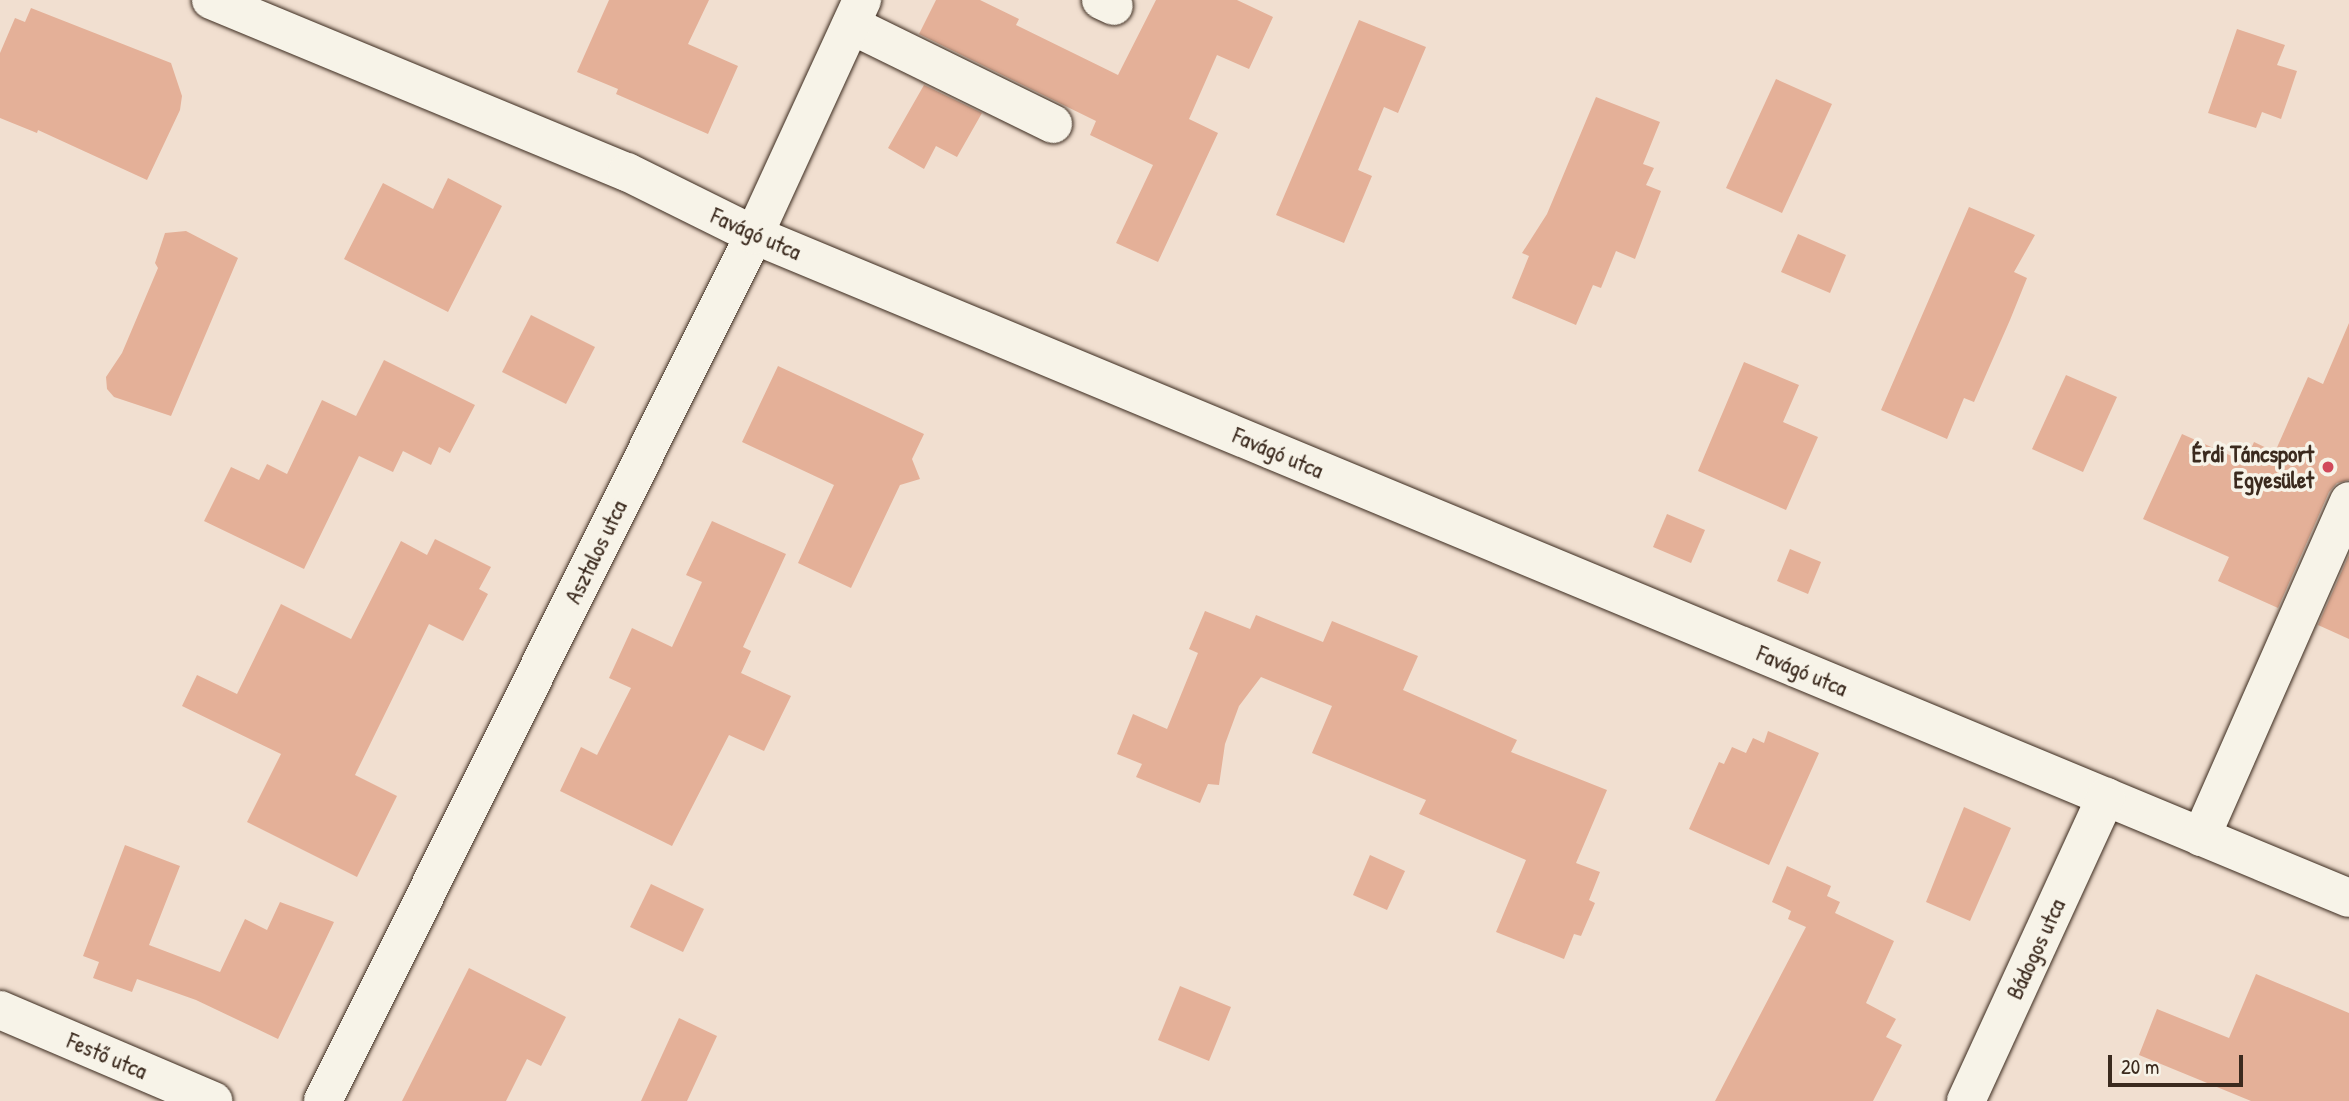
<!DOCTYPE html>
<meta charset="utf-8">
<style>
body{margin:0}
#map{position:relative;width:2349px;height:1101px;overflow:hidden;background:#f1dfd0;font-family:"Patrick Hand",sans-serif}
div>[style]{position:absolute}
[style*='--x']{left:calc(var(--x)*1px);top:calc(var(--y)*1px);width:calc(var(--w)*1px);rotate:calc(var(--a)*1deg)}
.building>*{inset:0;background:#e4b098}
.roads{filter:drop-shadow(0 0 2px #3b2a1e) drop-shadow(0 0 2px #3b2a1e)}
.minor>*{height:38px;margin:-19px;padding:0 19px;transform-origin:19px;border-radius:19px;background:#f7f3e8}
.dots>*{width:19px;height:19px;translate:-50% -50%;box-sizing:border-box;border:4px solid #f7f3e8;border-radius:50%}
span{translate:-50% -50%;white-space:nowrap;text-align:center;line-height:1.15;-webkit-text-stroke:7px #f7f3e8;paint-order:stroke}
.street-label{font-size:23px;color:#3b2a1e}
.poi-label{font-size:23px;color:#3b2a1e;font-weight:700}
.right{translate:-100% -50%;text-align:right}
.scale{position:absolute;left:2108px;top:1055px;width:135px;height:32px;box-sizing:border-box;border:4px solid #3b2a1e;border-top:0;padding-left:9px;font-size:21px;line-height:24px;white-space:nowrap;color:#3b2a1e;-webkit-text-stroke:5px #f7f3e8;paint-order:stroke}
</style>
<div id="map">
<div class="building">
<i style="clip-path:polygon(609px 0,709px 0,688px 44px,738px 66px,708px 134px,616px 94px,618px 89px,577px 72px)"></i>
<i style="clip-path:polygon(936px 0,980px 0,1019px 19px,1016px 25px,1118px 75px,1156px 0,1237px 0,1273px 17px,1249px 69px,1217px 55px,1189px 119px,1218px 133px,1158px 262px,1116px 243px,1153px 165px,1090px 135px,1096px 121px,919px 34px)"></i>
<i style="clip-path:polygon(31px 8px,171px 63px,182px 96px,180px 110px,147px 180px,38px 130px,37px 133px,0 118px,0 53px,15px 18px,25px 22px)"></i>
<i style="clip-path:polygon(1359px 20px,1426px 47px,1398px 113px,1384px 107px,1358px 170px,1372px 176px,1344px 243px,1276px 215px)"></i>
<i style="clip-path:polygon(2237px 29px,2285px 45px,2277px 65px,2297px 71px,2281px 119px,2262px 112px,2256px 128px,2208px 113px)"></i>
<i style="clip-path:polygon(1776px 79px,1832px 104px,1782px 213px,1726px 188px)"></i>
<i style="clip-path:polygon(924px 85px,982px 113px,957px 157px,936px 146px,924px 169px,888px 148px)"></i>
<i style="clip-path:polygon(1596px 97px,1660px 122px,1643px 164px,1654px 168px,1646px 185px,1661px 191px,1635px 259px,1616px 251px,1601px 288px,1593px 285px,1576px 325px,1512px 298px,1529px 256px,1522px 253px,1547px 214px)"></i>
<i style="clip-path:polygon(448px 178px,502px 206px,448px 312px,344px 259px,383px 183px,433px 209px)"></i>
<i style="clip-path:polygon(1969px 207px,2035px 235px,2014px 272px,2027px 278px,2010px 320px,1974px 402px,1964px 398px,1947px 439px,1881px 410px)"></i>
<i style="clip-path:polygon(186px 231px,238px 258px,171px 416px,114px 397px,107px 389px,106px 377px,122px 353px,158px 268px,155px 263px,165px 233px)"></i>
<i style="clip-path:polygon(1798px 234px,1846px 255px,1830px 293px,1781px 272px)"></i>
<i style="clip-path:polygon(531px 315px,595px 347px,566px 404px,502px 372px)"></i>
<i style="clip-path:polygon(2349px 323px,2349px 480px,2337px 483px,2329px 492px,2278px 608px,2218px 581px,2229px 557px,2143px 519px,2182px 434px,2245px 462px,2254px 442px,2275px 452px,2308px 377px,2323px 384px)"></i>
<i style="clip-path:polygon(384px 360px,475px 405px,450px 453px,439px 447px,431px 465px,403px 451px,393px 472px,359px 456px,304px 569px,204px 521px,231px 467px,259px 480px,267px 464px,287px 474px,322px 400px,356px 416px)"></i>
<i style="clip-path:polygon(1744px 362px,1799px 385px,1783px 422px,1818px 437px,1786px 510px,1698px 471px)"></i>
<i style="clip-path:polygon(778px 366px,924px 434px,912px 459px,920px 479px,900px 485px,851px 588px,798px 563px,834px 485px,742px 442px)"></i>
<i style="clip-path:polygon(2066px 375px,2117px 397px,2083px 472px,2032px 449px)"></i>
<i style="clip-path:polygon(1667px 514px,1705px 530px,1691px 563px,1653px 547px)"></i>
<i style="clip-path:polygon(712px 521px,786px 554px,743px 647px,751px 651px,741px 673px,791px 696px,764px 751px,729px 735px,672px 846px,560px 791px,581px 747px,597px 755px,631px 688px,609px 678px,632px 628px,672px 647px,702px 582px,686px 575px)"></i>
<i style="clip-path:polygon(435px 539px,491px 567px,479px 589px,488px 594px,463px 641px,429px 624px,355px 775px,397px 796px,357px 877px,247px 822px,281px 754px,182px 706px,197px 675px,237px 694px,281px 604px,351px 639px,401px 541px,427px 555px)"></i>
<i style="clip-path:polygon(1790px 549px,1821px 562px,1808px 594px,1777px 581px)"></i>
<i style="clip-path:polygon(2349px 555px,2349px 639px,2318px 625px)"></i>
<i style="clip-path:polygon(1205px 611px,1250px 629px,1256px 615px,1323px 642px,1332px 621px,1418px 656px,1403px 690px,1517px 740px,1511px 752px,1607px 790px,1576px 863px,1600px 872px,1589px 900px,1595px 903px,1581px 936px,1574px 934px,1564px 959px,1496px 932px,1526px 860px,1419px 814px,1426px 800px,1312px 753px,1332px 706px,1261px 677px,1239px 706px,1225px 744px,1219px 785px,1208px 784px,1200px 803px,1136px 777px,1142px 764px,1117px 754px,1133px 714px,1167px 729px,1198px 653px,1189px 649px)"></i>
<i style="clip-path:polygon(1768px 731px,1819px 753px,1769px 865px,1689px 829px,1719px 762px,1724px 764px,1732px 747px,1746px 753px,1753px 738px,1764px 743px)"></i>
<i style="clip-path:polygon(1964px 807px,2011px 828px,1970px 921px,1926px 902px)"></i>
<i style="clip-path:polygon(125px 845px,180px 866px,149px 945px,220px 972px,245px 919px,267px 930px,280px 902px,334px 922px,278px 1039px,196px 1000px,137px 979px,132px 992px,93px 978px,99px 962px,83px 956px)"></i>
<i style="clip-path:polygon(1370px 855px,1405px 871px,1387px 910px,1353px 895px)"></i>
<i style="clip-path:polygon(1787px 866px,1831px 886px,1827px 896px,1840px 902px,1835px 913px,1894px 941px,1866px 1003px,1896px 1019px,1886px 1037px,1902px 1045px,1873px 1101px,1715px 1101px,1806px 927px,1788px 919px,1791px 911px,1772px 902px)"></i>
<i style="clip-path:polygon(651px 884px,704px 909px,683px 952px,630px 927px)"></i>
<i style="clip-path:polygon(469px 968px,566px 1017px,541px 1066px,527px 1059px,506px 1101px,402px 1101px)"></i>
<i style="clip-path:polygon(2256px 974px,2349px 1013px,2349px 1101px,2251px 1101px,2139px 1055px,2157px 1009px,2229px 1038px)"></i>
<i style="clip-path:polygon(1180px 986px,1231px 1007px,1209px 1061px,1158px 1040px)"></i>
<i style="clip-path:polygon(679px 1018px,717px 1036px,687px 1101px,641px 1101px)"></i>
</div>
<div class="roads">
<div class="minor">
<i style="--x:211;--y:0;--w:450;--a:22.5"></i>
<i style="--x:627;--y:172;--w:142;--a:26.4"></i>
<i style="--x:754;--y:235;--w:1727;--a:22.57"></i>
<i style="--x:1101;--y:0;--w:14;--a:25"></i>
<i style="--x:851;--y:25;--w:225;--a:26.1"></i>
<i style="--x:2201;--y:837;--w:367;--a:-66.2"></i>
<i style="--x:0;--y:1010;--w:232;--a:23.1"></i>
<i style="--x:323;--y:1101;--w:967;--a:-63.54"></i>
<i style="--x:754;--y:235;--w:259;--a:-65.3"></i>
<i style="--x:1966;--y:1101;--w:335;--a:-65.3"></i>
</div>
</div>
<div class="dots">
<i style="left:2328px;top:467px;background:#d1495b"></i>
</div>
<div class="street-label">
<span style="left:756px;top:234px;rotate:24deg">Favágó utca</span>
<span style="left:1278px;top:453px;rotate:23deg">Favágó utca</span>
<span style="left:596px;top:552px;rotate:-64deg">Asztalos utca</span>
<span style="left:1802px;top:671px;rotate:23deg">Favágó utca</span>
<span style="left:2036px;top:949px;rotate:-65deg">Bádogos utca</span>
<span style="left:107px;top:1056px;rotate:23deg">Festő utca</span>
</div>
<div class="poi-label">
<span class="right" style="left:2314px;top:467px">Érdi Táncsport<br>Egyesület</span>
</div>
<div class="scale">20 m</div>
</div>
